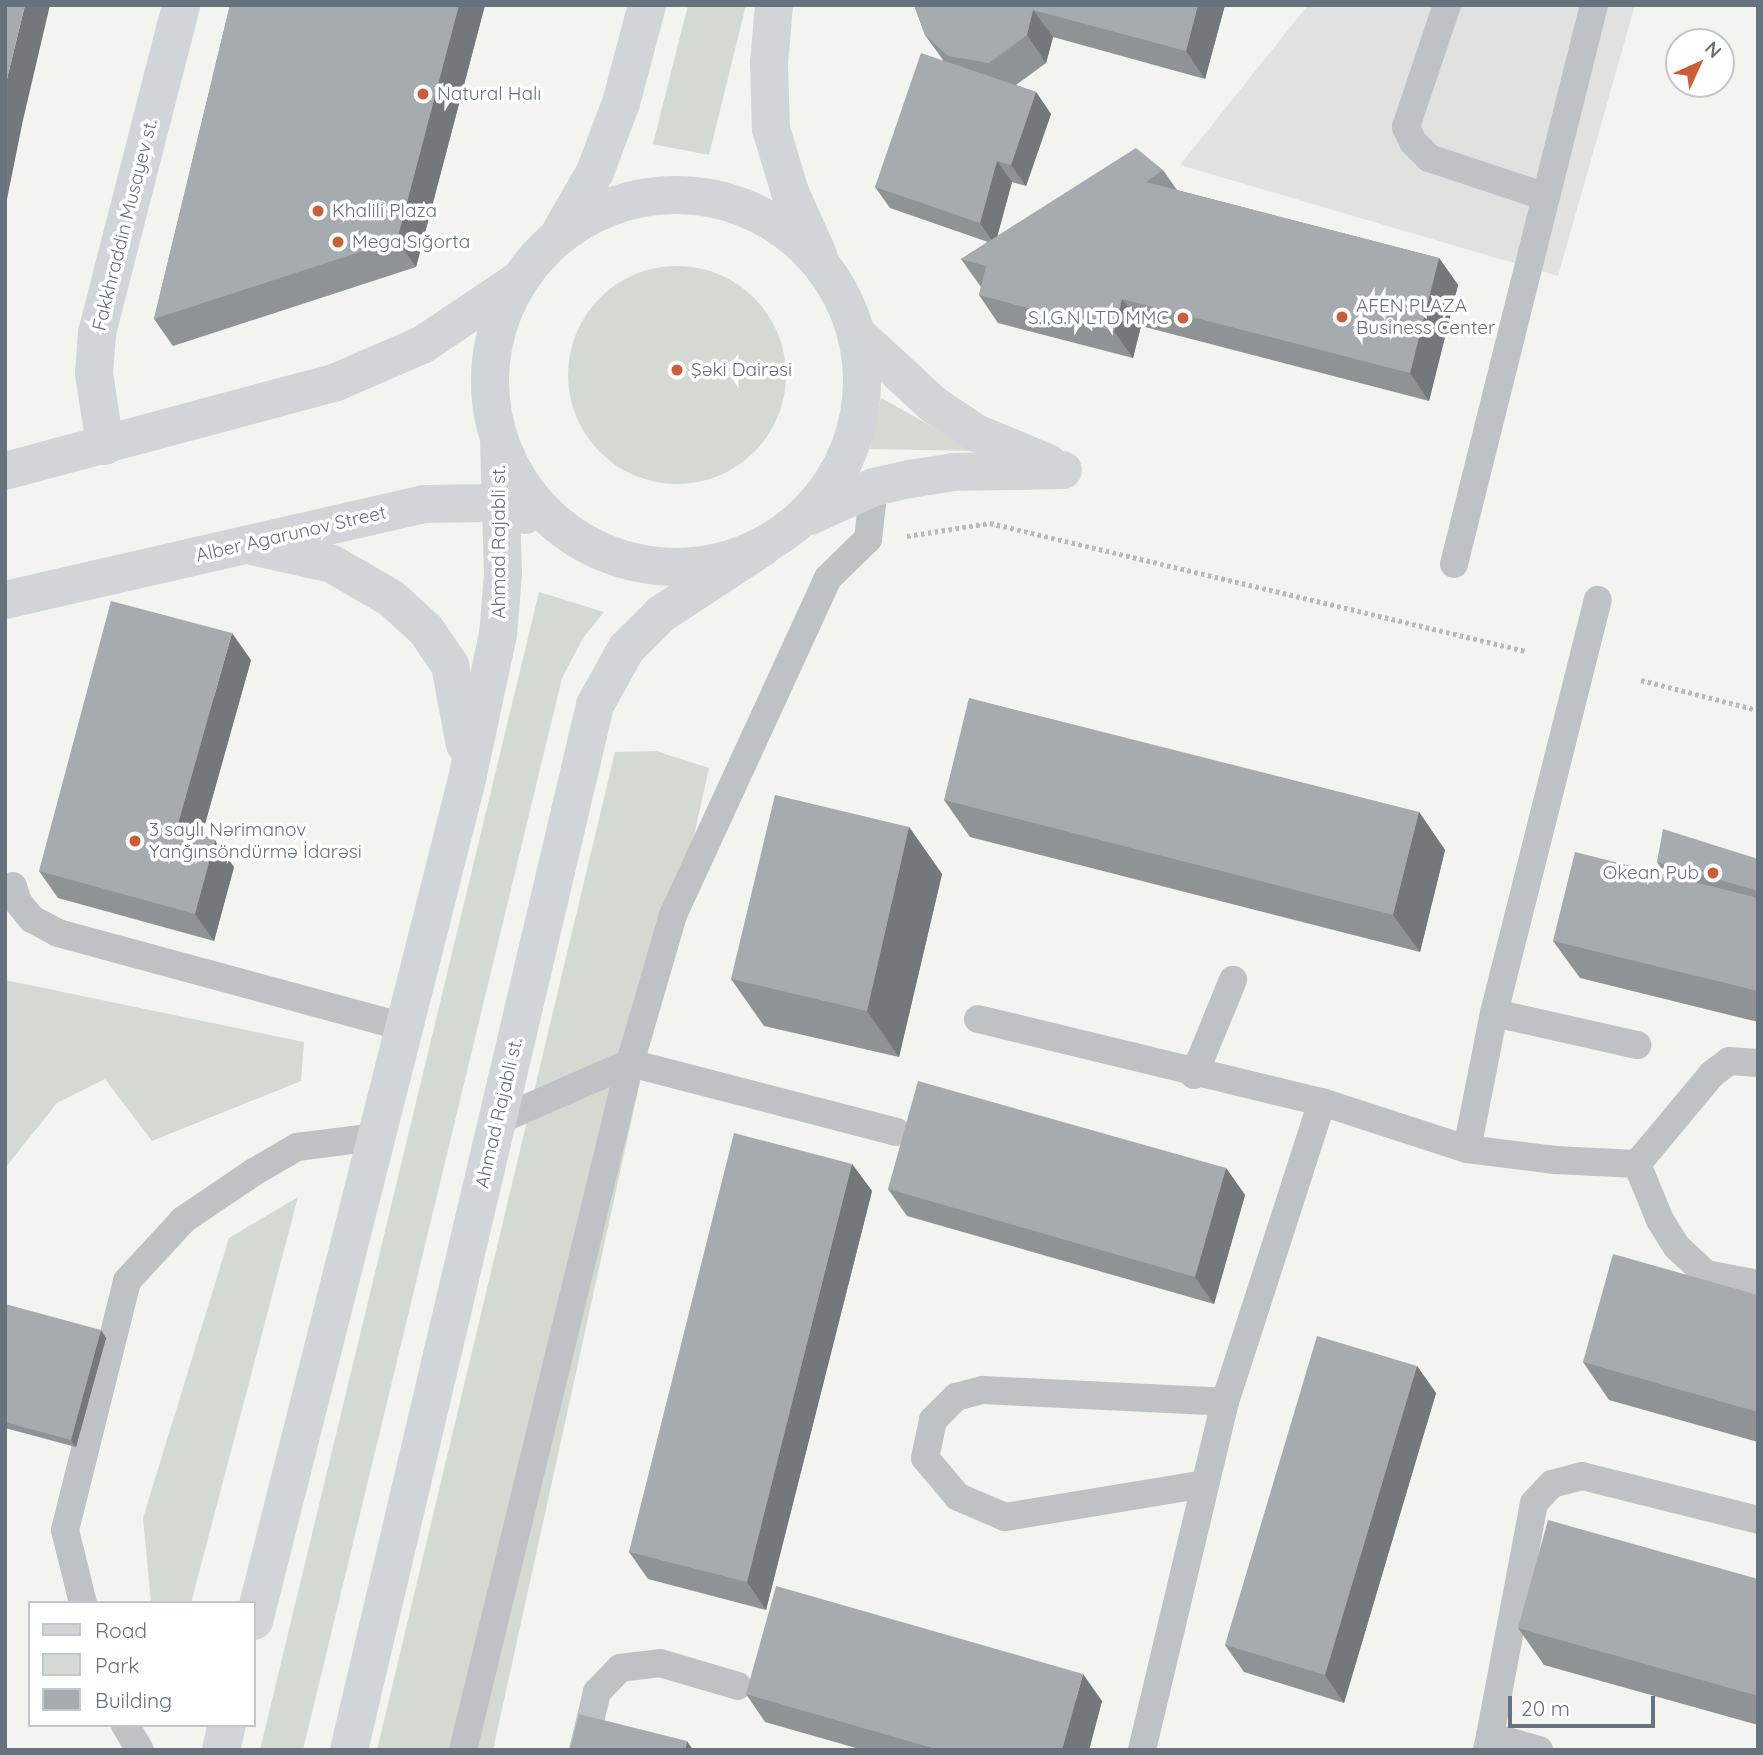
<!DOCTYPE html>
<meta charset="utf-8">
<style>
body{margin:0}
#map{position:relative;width:1763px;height:1755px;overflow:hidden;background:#f3f3f0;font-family:Quicksand,sans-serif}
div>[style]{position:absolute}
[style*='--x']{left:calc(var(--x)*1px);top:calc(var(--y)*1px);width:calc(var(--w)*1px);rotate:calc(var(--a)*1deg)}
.built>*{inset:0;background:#e1e2e0}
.green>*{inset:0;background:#d4dad1}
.round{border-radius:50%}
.path>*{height:4.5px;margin-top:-2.25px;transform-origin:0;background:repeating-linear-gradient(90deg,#b8babc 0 3.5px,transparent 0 7px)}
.lane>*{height:28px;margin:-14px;padding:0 14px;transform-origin:14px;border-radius:14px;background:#bfc2c4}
.secondary>*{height:38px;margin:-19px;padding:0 19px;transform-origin:19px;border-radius:19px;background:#d1d5d8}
.secondary>.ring{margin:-19px;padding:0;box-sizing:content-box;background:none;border:38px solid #d1d5d8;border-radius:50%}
.wall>*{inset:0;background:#8e9396}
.shaded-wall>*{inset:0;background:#74787a}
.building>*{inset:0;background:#a5abaf}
.dots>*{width:19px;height:19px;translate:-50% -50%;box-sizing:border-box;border:4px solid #fff;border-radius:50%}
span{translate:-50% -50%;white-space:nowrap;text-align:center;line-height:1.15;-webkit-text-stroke:7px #fff;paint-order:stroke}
.poi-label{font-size:19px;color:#66727d}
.left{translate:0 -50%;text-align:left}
.right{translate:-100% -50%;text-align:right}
.street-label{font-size:19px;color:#66727d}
.frame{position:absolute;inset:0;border:7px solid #66727d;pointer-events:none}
.legend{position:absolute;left:28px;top:1601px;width:228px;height:126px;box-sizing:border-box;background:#fff;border:2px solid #c2c7cb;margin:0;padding:9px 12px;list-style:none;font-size:21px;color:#66727d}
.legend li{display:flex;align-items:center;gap:14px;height:35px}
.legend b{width:35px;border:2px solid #c2c7cb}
.north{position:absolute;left:1665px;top:28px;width:70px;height:70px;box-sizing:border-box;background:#fff;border:2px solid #c2c7cb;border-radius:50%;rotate:45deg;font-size:19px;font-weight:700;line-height:28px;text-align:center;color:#66727d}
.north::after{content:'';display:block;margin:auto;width:24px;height:32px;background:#cd5d36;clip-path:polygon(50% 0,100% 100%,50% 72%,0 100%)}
.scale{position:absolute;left:1508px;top:1696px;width:147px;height:32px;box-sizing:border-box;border:4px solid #66727d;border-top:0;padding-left:9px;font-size:21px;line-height:24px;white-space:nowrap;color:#66727d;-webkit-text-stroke:5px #fff;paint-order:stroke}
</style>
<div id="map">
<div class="built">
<i style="clip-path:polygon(1308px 5px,1635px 5px,1558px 276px,1180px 165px)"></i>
</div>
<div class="green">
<i style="clip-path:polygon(688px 5px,746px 5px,709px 155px,653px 144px)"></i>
<i class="round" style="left:568px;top:266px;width:218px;height:218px"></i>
<i style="clip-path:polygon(881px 398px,976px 451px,870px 449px)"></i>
<i style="clip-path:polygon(539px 592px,604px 612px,583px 638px,562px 678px,303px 1750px,260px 1750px)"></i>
<i style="clip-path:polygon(656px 751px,709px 768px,493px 1750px,377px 1750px,615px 752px)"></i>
<i style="clip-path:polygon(5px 980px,304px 1042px,301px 1081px,152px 1141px,105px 1079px,57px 1103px,5px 1168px)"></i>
<i style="clip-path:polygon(298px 1197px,191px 1603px,151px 1603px,143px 1518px,229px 1238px)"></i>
</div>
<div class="path">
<i style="--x:907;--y:536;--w:84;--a:-8.9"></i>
<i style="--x:990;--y:523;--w:551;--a:13.43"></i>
<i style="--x:1641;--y:680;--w:121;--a:14.4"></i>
</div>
<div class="lane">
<i style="--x:1447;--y:5;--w:129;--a:108.6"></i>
<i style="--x:1406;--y:127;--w:17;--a:65"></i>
<i style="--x:1413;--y:142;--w:23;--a:45"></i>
<i style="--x:1429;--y:158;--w:123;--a:18.4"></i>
<i style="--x:1454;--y:564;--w:576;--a:-75.94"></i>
<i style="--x:13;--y:886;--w:17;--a:73"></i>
<i style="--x:18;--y:902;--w:22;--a:51"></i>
<i style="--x:32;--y:919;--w:30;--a:28"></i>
<i style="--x:58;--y:933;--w:359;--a:15.2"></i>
<i style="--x:1494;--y:1013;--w:147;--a:12.6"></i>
<i style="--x:978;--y:1019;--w:354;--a:13.6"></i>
<i style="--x:1322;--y:1102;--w:152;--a:18"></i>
<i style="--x:1467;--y:1149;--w:89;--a:7.1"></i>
<i style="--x:1555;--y:1160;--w:82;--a:2.8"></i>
<i style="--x:1637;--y:1164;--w:117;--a:-50.2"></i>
<i style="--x:1712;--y:1074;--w:21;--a:-37"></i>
<i style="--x:1729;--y:1061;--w:29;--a:4"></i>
<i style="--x:1194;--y:1075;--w:103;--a:-67.7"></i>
<i style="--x:497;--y:1121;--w:145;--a:-23.6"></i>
<i style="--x:630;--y:1063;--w:275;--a:14.5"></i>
<i style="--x:1467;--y:1149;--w:139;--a:-78.8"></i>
<i style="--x:1494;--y:1013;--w:426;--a:-75.9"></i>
<i style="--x:1637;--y:1164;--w:61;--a:67.7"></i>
<i style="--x:1660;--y:1220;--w:32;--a:58"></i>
<i style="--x:1677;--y:1247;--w:40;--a:43"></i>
<i style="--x:1706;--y:1274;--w:53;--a:10.9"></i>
<i style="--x:1205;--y:1484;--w:203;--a:170.6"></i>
<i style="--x:1005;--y:1517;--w:51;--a:-156.9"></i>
<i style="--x:958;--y:1497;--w:51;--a:-130.2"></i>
<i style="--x:925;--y:1458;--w:39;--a:-78"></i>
<i style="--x:933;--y:1420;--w:33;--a:-45"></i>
<i style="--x:956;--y:1397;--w:28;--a:-15"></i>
<i style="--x:983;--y:1390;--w:242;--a:2.8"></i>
<i style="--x:83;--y:1603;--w:75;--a:-103.9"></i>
<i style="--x:65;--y:1530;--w:257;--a:-76"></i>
<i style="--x:127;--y:1281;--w:83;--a:-47.4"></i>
<i style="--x:183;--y:1220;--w:86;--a:-34.1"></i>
<i style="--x:254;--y:1172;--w:50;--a:-30.2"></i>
<i style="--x:297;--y:1147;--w:80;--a:-7.2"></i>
<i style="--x:125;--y:1725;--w:29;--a:59"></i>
<i style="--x:1490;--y:1736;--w:237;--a:-79.3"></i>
<i style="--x:1534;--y:1503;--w:26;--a:-47"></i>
<i style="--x:1552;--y:1484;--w:31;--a:-15"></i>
<i style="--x:1582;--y:1476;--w:181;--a:14"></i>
<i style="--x:463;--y:1750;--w:707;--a:-76.34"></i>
<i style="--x:630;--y:1063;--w:154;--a:-73.8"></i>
<i style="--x:673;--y:915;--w:371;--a:-65.3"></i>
<i style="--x:828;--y:578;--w:56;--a:-44.3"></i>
<i style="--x:868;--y:539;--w:52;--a:-83.4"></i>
<i style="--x:583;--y:1750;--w:60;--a:-76.4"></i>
<i style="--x:597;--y:1692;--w:33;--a:-46"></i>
<i style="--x:620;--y:1668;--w:40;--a:-7.1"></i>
<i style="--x:660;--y:1663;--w:81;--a:16.4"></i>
<i style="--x:1142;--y:1750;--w:358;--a:-76.6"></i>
<i style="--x:1225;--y:1402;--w:315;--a:-72.1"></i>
<i style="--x:1487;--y:1750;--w:14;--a:-78"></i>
<i style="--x:1490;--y:1736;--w:51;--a:15.9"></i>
</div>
<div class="secondary">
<i style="--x:774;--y:5;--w:58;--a:94.9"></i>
<i style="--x:769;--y:63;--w:66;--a:88.3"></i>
<i style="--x:771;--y:129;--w:66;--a:73.2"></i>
<i style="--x:790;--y:192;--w:69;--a:66"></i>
<i class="ring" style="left:490px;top:195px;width:334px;height:334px"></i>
<i style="--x:561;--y:231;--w:68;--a:-60"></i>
<i style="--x:595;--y:172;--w:74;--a:-69.4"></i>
<i style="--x:621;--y:103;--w:101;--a:-75.1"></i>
<i style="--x:857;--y:334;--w:105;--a:42.7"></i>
<i style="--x:934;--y:405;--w:50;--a:33.7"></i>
<i style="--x:976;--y:433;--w:78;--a:22.6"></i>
<i style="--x:105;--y:446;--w:74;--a:-98.6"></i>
<i style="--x:94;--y:373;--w:40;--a:-85.7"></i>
<i style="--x:97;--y:333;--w:339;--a:-75.6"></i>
<i style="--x:5;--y:471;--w:341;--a:-15"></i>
<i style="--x:334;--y:383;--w:96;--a:-23.4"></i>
<i style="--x:422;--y:345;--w:113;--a:-33.8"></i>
<i style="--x:810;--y:516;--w:70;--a:-24.4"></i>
<i style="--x:874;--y:487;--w:37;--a:-13"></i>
<i style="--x:910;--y:479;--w:44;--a:-9.2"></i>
<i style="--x:953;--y:472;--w:110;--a:-1"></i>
<i style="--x:256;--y:547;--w:78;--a:12.6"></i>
<i style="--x:332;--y:564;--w:68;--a:30"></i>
<i style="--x:391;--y:598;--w:47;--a:42.4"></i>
<i style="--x:426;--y:630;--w:42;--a:55.6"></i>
<i style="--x:450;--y:665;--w:81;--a:79.4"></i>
<i style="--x:5;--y:600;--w:430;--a:-12.9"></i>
<i style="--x:424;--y:504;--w:68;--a:-0.8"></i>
<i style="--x:492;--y:503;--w:35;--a:20"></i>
<i style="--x:254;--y:1621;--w:869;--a:-75.8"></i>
<i style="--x:467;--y:779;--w:147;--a:-77.9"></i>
<i style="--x:498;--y:635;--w:61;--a:-85.3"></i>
<i style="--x:503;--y:574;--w:132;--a:-91.7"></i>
<i style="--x:221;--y:1750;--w:26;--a:-77"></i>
<i style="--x:349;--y:1750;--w:1074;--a:-76.75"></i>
<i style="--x:595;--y:705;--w:64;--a:-61"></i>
<i style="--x:626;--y:649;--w:49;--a:-45"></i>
<i style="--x:661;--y:614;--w:121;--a:-33.2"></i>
</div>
<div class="wall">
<i style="clip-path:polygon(230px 5px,485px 5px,416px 267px,173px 346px,154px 319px)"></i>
<i style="clip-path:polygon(914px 5px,1225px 5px,1205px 79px,1053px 37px,1046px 63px,1016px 85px,1036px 92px,1051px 114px,1026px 186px,1012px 182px,997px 236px,1163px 170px,1177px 190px,1439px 258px,1458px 285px,1429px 401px,1141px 326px,1133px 358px,998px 323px,979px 295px,981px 287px,961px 259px,988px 242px,890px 208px,875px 187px,943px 60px,925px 35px)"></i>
<i style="clip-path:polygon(251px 660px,202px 835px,234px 867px,214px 941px,58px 898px,39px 871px)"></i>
<i style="clip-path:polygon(944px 800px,1419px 812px,1445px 850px,1420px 952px,970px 837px)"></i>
<i style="clip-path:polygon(909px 827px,942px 874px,899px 1057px,764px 1026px,731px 979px)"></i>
<i style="clip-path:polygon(1758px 859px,1758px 1022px,1580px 978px,1553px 941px,1666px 875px,1657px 862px)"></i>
<i style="clip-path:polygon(852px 1164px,872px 1191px,766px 1610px,648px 1579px,629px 1552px)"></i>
<i style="clip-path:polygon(1226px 1168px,1245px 1195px,1214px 1304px,907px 1216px,888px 1189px)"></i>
<i style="clip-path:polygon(1758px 1295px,1758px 1442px,1609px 1400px,1583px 1362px)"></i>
<i style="clip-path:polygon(5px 1304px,106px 1338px,76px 1447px,5px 1428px)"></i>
<i style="clip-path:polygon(1417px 1366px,1436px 1393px,1344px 1703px,1244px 1672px,1225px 1645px)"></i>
<i style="clip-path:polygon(1758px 1579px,1758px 1725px,1544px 1665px,1518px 1628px)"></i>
<i style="clip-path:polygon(746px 1694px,1102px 1701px,1089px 1750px,863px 1750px,765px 1722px)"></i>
</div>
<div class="shaded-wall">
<i style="clip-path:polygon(25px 5px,50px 5px,23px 120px,5px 209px,5px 87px)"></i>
<i style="clip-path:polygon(459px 5px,485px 5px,416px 267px,397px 240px)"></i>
<i style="clip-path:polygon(1198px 5px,1225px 5px,1205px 79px,1186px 51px)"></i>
<i style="clip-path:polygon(1033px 10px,1053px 37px,1046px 63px,1027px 35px)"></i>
<i style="clip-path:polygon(1036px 92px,1051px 114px,1026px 186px,1011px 165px)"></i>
<i style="clip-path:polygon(997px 161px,1012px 182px,995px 245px,980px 223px)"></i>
<i style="clip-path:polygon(1439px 258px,1458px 285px,1429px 401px,1410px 373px)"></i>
<i style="clip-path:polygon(1122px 299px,1141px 326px,1133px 358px,1114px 331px)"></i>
<i style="clip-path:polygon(232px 633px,251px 660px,197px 852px,178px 824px)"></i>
<i style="clip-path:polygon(1419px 812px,1445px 850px,1420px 952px,1393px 915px)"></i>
<i style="clip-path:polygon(909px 827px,942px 874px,899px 1057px,867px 1011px)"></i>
<i style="clip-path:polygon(215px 840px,234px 867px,214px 941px,195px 914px)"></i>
<i style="clip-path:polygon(852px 1164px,872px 1191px,766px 1610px,747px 1582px)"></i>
<i style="clip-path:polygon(1226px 1168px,1245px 1195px,1214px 1304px,1195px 1277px)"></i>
<i style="clip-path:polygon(101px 1330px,106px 1338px,76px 1447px,71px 1440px)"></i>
<i style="clip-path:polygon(1417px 1366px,1436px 1393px,1344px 1703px,1325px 1675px)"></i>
<i style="clip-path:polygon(1083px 1674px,1102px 1701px,1089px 1750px,1062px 1750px)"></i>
<i style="clip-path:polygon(687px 1741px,693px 1750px,685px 1750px)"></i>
</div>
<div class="building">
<i style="clip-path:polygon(5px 5px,25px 5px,5px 87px)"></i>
<i style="clip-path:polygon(230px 5px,459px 5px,397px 240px,154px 319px)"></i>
<i style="clip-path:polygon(914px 5px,1198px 5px,1186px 51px,1033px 10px,1027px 35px,989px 63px,948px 56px,925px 35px)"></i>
<i style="clip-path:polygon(921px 53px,1036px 92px,1011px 165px,997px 161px,980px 223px,875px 187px)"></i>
<i style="clip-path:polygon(1136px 148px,1163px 170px,1146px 182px,1439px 258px,1410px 373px,1122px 299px,1114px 331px,979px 295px,986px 266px,961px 259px)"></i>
<i style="clip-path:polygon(111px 601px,232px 633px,178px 824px,215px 840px,195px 914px,39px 871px)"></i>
<i style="clip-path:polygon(969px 698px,1419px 812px,1393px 915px,944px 800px)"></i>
<i style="clip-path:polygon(775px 795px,909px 827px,867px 1011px,731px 979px)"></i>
<i style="clip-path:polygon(1663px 829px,1758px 859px,1758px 891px,1657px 862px)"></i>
<i style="clip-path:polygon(1575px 852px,1758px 898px,1758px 991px,1553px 941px)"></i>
<i style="clip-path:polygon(918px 1081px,1226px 1168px,1195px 1277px,888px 1189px)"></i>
<i style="clip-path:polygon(734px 1133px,852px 1164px,747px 1582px,629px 1552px)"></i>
<i style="clip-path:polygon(1613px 1254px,1758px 1295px,1758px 1412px,1583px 1362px)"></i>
<i style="clip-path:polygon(5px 1304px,101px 1330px,71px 1440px,5px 1422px)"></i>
<i style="clip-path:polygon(1317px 1336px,1417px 1366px,1325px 1675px,1225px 1645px)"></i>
<i style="clip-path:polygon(1548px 1520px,1758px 1579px,1758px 1696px,1518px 1628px)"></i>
<i style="clip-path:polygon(776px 1586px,1083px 1674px,1062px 1750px,939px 1750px,746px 1694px)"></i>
<i style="clip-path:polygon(579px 1714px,687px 1741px,685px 1750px,570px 1750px)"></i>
</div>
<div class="dots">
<i style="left:423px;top:94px;background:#cd5d36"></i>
<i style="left:318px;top:211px;background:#cd5d36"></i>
<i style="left:338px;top:242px;background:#cd5d36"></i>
<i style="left:1342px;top:317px;background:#cd5d36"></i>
<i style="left:1183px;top:318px;background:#cd5d36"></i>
<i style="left:677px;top:370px;background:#cd5d36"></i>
<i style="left:135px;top:841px;background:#cd5d36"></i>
<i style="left:1713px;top:873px;background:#cd5d36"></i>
</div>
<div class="poi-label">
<span class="left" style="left:437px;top:94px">Natural Halı</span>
<span class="left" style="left:332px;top:211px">Khalili Plaza</span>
<span class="left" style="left:352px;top:242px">Mega Sığorta</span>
<span class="left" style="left:1356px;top:317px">AFEN PLAZA<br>Business Center</span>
<span class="right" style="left:1169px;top:318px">S.I.G.N LTD MMC</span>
<span class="left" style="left:691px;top:370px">Şəki Dairəsi</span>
<span class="left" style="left:149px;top:841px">3 saylı Nərimanov<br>Yanğınsöndürmə İdarəsi</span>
<span class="right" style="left:1699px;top:873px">Okean Pub</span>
</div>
<div class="street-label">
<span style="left:125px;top:225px;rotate:-76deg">Fakkhraddin Musayev st.</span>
<span style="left:291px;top:534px;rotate:-13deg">Alber Agarunov Street</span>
<span style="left:499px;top:542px;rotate:-90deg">Ahmad Rajabli st.</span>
<span style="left:499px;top:1113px;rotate:-77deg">Ahmad Rajabli st.</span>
</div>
<div class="frame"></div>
<ul class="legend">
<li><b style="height:9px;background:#d1d5d8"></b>Road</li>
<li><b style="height:19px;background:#d4dad1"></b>Park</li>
<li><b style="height:19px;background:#a5abaf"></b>Building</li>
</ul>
<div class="north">N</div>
<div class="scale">20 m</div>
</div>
